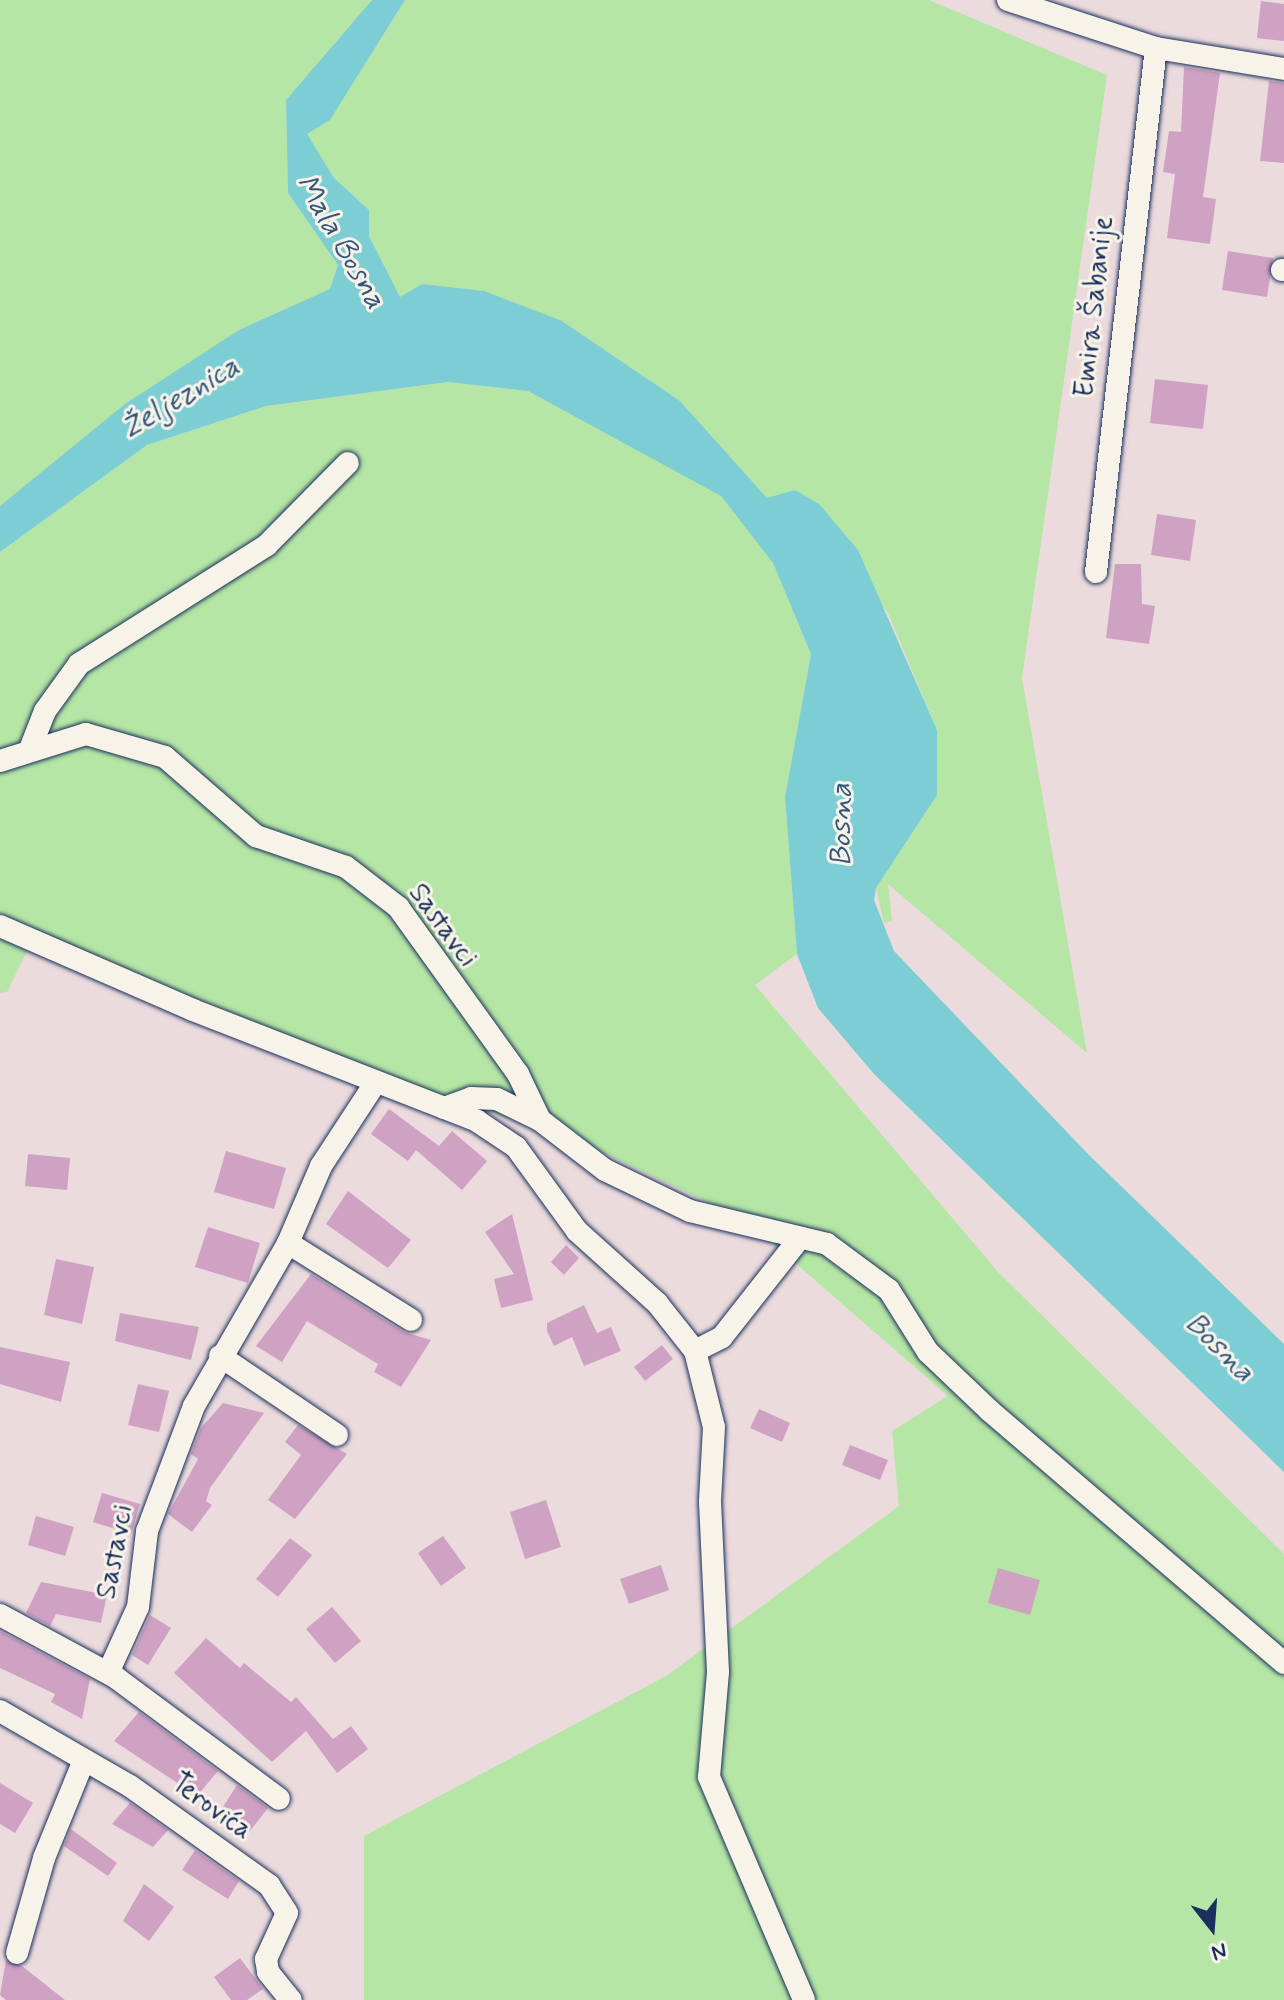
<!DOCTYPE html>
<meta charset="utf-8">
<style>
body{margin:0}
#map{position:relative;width:1284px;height:2000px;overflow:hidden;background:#ebdbdd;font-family:Mynerve,sans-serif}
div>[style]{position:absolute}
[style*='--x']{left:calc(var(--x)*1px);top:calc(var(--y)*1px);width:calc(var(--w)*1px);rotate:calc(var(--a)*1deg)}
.green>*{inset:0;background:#b5e6a5}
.water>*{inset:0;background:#7ccdd4}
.building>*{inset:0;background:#cfa2c4}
.roads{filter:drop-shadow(0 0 2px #1b2f5e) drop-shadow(0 0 2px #1b2f5e)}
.street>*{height:22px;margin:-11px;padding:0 11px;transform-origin:11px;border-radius:11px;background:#f7f3e8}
span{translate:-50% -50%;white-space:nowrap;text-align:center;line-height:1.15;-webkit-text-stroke:6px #f7f3e8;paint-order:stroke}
.street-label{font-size:28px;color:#1b2f5e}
.water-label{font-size:30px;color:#33567c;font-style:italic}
.north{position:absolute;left:1172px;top:1888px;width:80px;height:80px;-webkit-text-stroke:6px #f7f3e8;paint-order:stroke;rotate:163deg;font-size:22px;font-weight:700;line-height:32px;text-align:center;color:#1b2f5e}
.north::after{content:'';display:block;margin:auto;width:28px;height:36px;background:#1b2f5e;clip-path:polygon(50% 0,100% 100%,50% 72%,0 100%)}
</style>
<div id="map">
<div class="green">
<i style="clip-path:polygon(0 0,372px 0,286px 100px,288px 193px,338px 265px,330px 290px,239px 330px,0 506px)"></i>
<i style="clip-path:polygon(405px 0,929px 0,1107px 75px,1022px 678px,1087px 1053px,888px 884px,892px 921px,884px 923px,876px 888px,937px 795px,937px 730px,888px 613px,795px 490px,767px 499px,680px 401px,562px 321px,400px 297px,369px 236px,369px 210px,334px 178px,306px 134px,330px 120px)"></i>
<i style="clip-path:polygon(448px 382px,528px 391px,694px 480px,721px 496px,773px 563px,811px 654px,785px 797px,797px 954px,755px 985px,998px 1272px,1284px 1554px,1284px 2000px,364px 2000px,364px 1836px,666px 1676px,899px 1506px,892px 1431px,948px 1396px,747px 1221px,595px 1149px,28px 949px,7px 992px,0 993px,0 552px,147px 445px,266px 406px)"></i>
</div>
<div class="water">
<i style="clip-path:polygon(372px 0,405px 0,330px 120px,307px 134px,334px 178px,369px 210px,369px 236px,400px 297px,422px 284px,484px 291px,562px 321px,680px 401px,767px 498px,795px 490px,819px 504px,858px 550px,937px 730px,937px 795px,876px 888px,874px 900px,894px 951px,1088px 1154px,1284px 1344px,1284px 1472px,874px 1074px,818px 1008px,797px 954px,785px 797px,811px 654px,773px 563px,721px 496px,528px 391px,448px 382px,266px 406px,147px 445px,0 552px,0 506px,125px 404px,239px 330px,330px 289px,338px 265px,288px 193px,286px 100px)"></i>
</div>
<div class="building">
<i style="clip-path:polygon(1261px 1px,1284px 4px,1284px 41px,1257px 38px)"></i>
<i style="clip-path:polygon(1184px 67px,1220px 73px,1203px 197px,1216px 199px,1210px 244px,1167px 238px,1175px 174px,1163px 172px,1169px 131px,1181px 132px)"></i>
<i style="clip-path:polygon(1269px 81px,1284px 83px,1284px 163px,1260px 161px)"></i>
<i style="clip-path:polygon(1228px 251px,1273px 258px,1267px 297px,1222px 290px)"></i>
<i style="clip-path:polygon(1155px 379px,1208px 385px,1203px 429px,1150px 423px)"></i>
<i style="clip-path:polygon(1157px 514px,1196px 520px,1190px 561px,1151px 555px)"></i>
<i style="clip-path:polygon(1115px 564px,1141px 564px,1142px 604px,1155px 606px,1149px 644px,1106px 638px)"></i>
<i style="clip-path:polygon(389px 1109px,439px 1146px,452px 1131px,487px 1161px,462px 1190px,416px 1150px,408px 1161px,371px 1134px)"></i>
<i style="clip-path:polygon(226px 1151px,286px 1168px,274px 1209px,214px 1192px)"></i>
<i style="clip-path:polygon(28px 1154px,70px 1158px,67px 1190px,25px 1186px)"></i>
<i style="clip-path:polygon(348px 1191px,411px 1240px,388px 1268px,326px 1224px)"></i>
<i style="clip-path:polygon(512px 1214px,533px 1300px,501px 1308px,494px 1279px,514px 1274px,485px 1232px)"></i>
<i style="clip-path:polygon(208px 1227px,260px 1243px,248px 1283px,195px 1267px)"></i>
<i style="clip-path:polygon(566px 1245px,579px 1258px,564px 1275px,551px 1262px)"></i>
<i style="clip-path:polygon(56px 1259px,94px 1267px,82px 1324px,44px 1315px)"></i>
<i style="clip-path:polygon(311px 1274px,404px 1332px,431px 1340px,401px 1387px,374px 1372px,378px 1364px,307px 1321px,282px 1362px,256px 1346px)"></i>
<i style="clip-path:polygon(584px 1305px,597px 1333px,611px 1327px,621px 1351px,584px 1366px,572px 1337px,554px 1346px,547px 1331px,547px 1323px)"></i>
<i style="clip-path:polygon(120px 1313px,199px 1327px,191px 1360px,115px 1341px)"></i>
<i style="clip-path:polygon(662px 1345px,673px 1359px,645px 1381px,634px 1367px)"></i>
<i style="clip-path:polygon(0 1347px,70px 1362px,61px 1402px,0 1384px)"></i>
<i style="clip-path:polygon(138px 1384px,169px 1391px,159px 1432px,128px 1425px)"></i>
<i style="clip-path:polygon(223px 1403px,264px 1413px,210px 1488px,206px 1501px,212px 1505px,192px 1532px,168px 1514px,198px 1459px,191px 1454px,201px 1428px)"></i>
<i style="clip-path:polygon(759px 1409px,790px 1423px,782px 1442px,750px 1428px)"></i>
<i style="clip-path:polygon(298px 1425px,347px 1454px,295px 1519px,268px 1500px,301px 1455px,285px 1442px)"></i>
<i style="clip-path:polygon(850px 1445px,888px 1460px,880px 1480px,842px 1465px)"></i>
<i style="clip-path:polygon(102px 1493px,140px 1504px,131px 1534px,93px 1522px)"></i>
<i style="clip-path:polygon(546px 1500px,561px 1547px,525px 1559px,510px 1512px)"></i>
<i style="clip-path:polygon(36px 1516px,74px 1527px,65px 1556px,28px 1545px)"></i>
<i style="clip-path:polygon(443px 1536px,466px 1568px,441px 1586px,418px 1553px)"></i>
<i style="clip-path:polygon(290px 1538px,312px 1555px,278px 1597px,256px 1579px)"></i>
<i style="clip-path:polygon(661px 1565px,669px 1590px,629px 1604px,620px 1579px)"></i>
<i style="clip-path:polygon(998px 1568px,1040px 1580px,1030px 1615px,988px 1603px)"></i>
<i style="clip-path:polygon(41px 1582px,107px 1595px,101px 1623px,56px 1614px,50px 1626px,26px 1613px)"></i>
<i style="clip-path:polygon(332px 1607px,361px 1641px,335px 1663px,306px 1629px)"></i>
<i style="clip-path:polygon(150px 1615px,171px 1628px,148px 1665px,132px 1655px)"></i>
<i style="clip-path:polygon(0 1631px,90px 1679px,82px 1719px,51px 1702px,55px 1694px,0 1668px)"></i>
<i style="clip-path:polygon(206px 1638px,240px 1668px,244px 1663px,291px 1702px,296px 1697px,333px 1739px,351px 1726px,368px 1749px,337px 1773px,306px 1731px,272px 1762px,174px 1673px)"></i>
<i style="clip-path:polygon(139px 1712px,218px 1771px,197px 1796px,114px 1741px)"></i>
<i style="clip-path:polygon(0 1783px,33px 1803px,15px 1833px,0 1824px)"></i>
<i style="clip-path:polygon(237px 1785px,268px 1808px,249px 1832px,221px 1810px)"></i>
<i style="clip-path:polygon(130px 1803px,168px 1830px,153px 1847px,112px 1824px)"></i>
<i style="clip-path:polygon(71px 1829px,117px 1863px,108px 1876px,64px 1846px)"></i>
<i style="clip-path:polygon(195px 1850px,239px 1881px,228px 1899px,182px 1870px)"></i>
<i style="clip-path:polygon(144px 1884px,174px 1907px,149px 1941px,123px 1921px)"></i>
<i style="clip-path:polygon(240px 1958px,263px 1989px,247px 2000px,231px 2000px,214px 1977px)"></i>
<i style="clip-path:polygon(6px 1960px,22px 1966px,65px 2000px,6px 2000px,0 1995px)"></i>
</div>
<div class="roads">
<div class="street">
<i style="--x:1008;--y:0;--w:156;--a:18"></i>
<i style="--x:1156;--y:48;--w:130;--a:9.3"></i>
<i style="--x:1282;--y:270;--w:2;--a:0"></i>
<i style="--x:1096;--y:572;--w:527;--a:-83.47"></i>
<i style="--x:30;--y:749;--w:41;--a:-68.5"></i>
<i style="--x:45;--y:711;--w:58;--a:-54.1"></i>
<i style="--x:79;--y:664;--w:222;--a:-32.3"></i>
<i style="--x:267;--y:545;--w:115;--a:-45.4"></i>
<i style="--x:0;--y:761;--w:90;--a:-17.4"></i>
<i style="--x:86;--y:734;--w:82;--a:16.2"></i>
<i style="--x:165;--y:757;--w:121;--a:41"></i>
<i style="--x:256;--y:836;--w:95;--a:19"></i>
<i style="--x:346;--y:867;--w:66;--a:37.6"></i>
<i style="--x:398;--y:907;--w:206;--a:54.3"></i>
<i style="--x:518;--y:1074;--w:51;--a:64.4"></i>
<i style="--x:0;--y:926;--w:210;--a:23.5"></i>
<i style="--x:193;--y:1010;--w:305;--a:21.3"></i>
<i style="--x:477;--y:1121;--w:47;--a:33.7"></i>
<i style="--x:516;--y:1147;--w:104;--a:54"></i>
<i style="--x:577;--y:1231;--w:108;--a:42"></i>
<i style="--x:657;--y:1303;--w:61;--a:51.6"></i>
<i style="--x:695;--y:1351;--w:78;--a:76"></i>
<i style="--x:714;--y:1427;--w:75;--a:93.1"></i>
<i style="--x:710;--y:1502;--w:170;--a:87.3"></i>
<i style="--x:718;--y:1672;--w:105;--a:94.9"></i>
<i style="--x:709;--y:1777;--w:242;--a:66.9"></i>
<i style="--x:444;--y:1108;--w:29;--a:-20"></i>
<i style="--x:471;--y:1098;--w:26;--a:2"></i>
<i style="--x:497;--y:1099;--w:48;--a:26"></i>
<i style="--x:540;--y:1120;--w:82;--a:37.6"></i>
<i style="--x:605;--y:1170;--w:94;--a:25.8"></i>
<i style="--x:690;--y:1211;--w:141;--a:13.5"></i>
<i style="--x:827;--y:1244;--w:77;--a:36.6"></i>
<i style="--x:889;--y:1290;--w:73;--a:57.8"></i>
<i style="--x:928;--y:1352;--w:86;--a:43.6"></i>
<i style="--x:990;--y:1411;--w:387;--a:40.6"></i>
<i style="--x:288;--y:1243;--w:145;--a:32"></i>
<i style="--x:695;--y:1351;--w:30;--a:-27"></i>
<i style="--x:722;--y:1337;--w:126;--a:-51.8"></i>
<i style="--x:220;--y:1356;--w:141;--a:34"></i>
<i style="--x:0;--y:1615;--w:131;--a:28.3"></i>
<i style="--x:115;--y:1677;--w:204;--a:36.6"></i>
<i style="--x:108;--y:1673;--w:72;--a:-65.6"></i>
<i style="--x:138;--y:1607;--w:77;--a:-83.2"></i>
<i style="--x:147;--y:1531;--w:134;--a:-69.4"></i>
<i style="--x:194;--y:1406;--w:188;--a:-60"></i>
<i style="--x:288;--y:1243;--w:84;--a:-66.8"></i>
<i style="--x:321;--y:1166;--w:100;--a:-56.8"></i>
<i style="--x:0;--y:1711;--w:150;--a:30"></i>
<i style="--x:130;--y:1786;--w:171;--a:35.5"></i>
<i style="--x:269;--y:1885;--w:33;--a:57"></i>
<i style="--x:287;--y:1913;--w:51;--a:114.5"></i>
<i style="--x:266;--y:1959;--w:13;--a:81"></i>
<i style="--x:268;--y:1972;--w:36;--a:51"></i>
<i style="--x:17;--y:1953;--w:99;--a:-74.1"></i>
<i style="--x:44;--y:1858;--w:106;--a:-67.8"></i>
</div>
</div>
<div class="street-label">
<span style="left:1095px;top:307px;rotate:-84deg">Emira Šabanije</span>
<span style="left:442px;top:926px;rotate:54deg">Sastavci</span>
<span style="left:116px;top:1552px;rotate:-79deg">Sastavci</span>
<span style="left:211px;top:1807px;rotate:36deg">Terovića</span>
</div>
<div class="water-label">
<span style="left:340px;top:242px;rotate:60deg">Mala Bosna</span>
<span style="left:181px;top:398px;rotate:-31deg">Željeznica</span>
<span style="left:842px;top:825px;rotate:-90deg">Bosna</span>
<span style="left:1219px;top:1348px;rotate:45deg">Bosna</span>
</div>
<div class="north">N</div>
</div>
